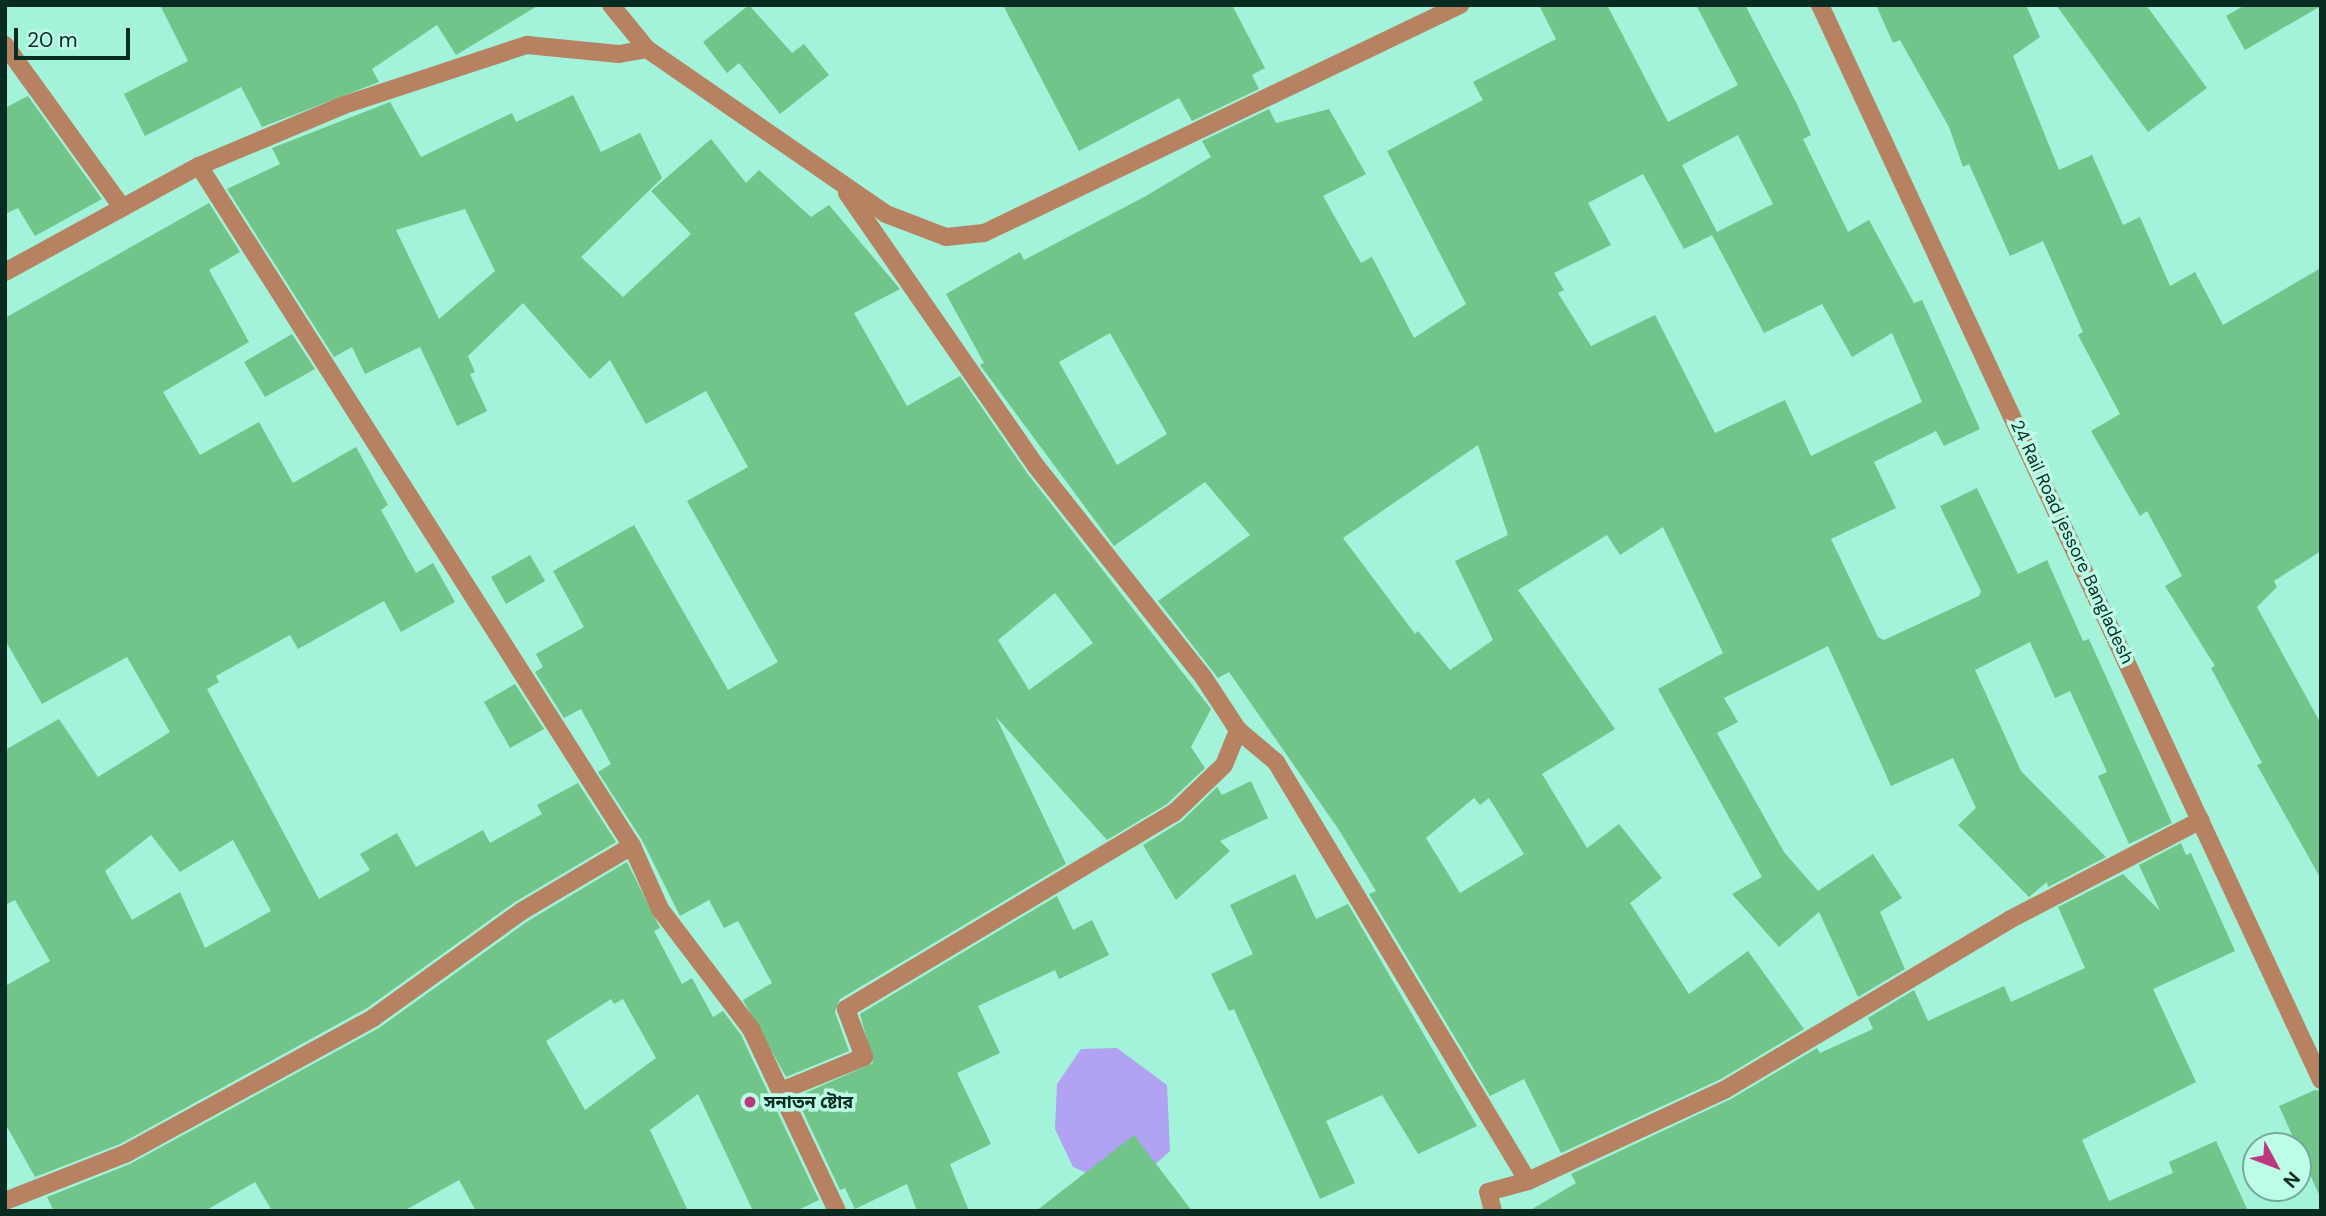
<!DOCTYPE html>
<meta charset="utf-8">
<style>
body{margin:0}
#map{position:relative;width:2326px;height:1216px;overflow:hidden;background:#a2f3d9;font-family:"DM Sans","Noto Sans Bengali",sans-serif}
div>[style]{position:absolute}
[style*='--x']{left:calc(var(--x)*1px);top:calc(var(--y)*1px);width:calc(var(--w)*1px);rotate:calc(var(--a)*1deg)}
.water>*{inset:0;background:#b2a2f4}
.building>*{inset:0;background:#71c48a}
.minor>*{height:18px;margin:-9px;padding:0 9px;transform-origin:9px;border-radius:9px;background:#b78262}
.tertiary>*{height:18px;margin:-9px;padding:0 9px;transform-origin:9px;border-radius:9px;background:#b78262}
.dots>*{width:19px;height:19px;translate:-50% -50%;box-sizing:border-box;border:4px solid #bdfde8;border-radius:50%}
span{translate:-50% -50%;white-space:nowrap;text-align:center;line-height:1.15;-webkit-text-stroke:7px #bdfde8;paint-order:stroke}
.street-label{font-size:18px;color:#082b22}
.poi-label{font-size:18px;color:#082b22;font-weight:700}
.left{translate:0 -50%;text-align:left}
.frame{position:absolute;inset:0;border:7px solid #082b22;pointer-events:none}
.north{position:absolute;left:2242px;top:1132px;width:70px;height:70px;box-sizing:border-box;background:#bdfde8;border:2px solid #75a999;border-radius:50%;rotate:131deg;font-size:19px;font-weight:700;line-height:28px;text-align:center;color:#082b22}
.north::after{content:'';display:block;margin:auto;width:24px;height:32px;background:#bc387d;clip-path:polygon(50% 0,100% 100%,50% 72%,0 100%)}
.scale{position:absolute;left:14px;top:28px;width:116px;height:32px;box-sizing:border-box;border:4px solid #082b22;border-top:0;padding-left:9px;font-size:21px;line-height:24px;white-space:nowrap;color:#082b22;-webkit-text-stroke:5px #bdfde8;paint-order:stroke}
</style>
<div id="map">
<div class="water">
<i style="clip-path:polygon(1117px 1048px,1167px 1085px,1170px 1151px,1140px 1178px,1110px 1183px,1073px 1167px,1055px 1129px,1057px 1084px,1081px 1049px)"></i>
</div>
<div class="building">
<i style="clip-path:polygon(160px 5px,539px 5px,456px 55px,437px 25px,372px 69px,379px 82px,262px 127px,241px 87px,145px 136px,124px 94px,188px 61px)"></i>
<i style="clip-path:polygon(749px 5px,792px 53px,804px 44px,829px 75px,780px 114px,739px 63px,727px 73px,703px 42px)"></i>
<i style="clip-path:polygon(1003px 5px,1232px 5px,1265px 68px,1252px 75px,1259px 89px,1192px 121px,1179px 98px,1079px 151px)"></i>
<i style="clip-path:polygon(evenodd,1539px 5px,1607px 5px,1668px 122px,1738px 85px,1696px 5px,1745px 5px,1797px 104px,1811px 135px,1803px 139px,1848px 232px,1869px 220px,1914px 303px,1922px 300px,1980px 429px,1944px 446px,1936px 431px,1874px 462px,1896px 508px,1831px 539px,1878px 637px,1884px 640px,1979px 596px,1981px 591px,1940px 506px,1977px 488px,2018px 574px,2047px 560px,2083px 641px,2089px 639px,2172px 823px,2129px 844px,2098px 776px,2107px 772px,2070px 691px,2055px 698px,2030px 642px,1975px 670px,2021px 771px,2106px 857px,2048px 887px,2047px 882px,2029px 897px,1958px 825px,1976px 808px,1953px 758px,1891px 786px,1828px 646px,1724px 698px,1738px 722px,1717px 733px,1784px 852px,1818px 891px,1873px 854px,1902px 898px,1880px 912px,1905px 969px,1858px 997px,1819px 912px,1779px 947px,1732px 894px,1762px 877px,1658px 689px,1723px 653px,1663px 527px,1620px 555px,1607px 535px,1518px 590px,1615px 729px,1542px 774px,1587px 848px,1619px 824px,1662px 878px,1630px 903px,1689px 994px,1748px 951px,1804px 1029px,1721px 1079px,1561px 1153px,1524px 1079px,1490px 1096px,1369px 894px,1376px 891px,1339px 830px,1229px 672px,1218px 678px,1158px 601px,1250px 535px,1205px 482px,1114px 546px,980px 365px,984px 363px,946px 294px,1020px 252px,1024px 260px,1146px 196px,1211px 157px,1202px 141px,1269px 109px,1276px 123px,1329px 109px,1366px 174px,1323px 196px,1361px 263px,1372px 257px,1414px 338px,1466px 304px,1387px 151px,1483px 100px,1473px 82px,1556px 39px,1539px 5px,1738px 135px,1773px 204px,1717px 232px,1682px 165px,1738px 135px,1539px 5px,1643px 174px,1684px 249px,1712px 235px,1764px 333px,1822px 304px,1852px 357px,1892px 333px,1922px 402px,1811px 456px,1785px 400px,1715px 433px,1655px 315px,1591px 346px,1558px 293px,1564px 290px,1554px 273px,1611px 245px,1588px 203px,1643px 174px,1539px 5px,1110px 333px,1167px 434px,1117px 465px,1059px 362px,1110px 333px,1539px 5px,1478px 445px,1508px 535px,1455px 561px,1493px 640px,1450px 670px,1418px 631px,1415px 634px,1343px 538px,1478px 445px,1539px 5px,1474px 798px,1480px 805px,1489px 798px,1524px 854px,1460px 893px,1426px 838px,1474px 798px)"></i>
<i style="clip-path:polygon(1876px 5px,2026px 5px,2040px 37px,2013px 56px,2059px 170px,2092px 155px,2123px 225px,2140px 217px,2170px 286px,2195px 272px,2223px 325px,2321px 268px,2321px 551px,2274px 581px,2277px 587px,2257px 607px,2321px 724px,2321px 879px,2257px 765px,2262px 763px,2211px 668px,2215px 666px,2165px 586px,2182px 576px,2147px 511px,2140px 516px,2091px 431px,2120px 414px,2078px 335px,2083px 332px,2043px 241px,2010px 256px,1969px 164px,1963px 167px,1949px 127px,1900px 40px,1893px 43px)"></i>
<i style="clip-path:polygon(2056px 5px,2146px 5px,2207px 88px,2148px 132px)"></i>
<i style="clip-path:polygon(2245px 5px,2321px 5px,2321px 6px,2245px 50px,2226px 16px)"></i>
<i style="clip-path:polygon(evenodd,573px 95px,601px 152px,640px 133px,662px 178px,581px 257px,623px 297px,691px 234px,651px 191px,711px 139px,746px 183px,759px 170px,811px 217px,829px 205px,900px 289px,854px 313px,907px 406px,960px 376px,1027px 473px,1211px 709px,1191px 747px,1205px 768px,1167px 804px,1107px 840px,996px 717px,1066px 864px,840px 999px,835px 1012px,849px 1051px,786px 1077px,743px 1000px,772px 983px,738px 921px,724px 928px,709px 900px,680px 916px,642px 840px,598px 772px,611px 764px,581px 709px,564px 718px,535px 672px,543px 667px,536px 654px,584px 627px,553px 571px,634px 525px,728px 690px,778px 662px,687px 501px,748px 467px,706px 391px,646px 424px,610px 360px,590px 379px,523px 303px,468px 356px,475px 372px,470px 374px,487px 411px,457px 426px,420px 347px,365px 374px,352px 347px,334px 357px,227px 189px,280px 164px,272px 148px,390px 102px,421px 157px,512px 113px,516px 122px,573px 95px,465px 209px,495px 271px,439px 319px,396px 230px,465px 209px,573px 95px,1055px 593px,1093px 643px,1029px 690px,998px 640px,1055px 593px)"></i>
<i style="clip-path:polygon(28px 96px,102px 199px,35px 236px,18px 208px,5px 214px,5px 108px)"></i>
<i style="clip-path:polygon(evenodd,209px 203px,240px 252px,209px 270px,249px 342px,163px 392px,200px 455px,259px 422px,293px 483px,356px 447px,388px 505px,381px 510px,416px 573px,433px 563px,455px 602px,401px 632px,384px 601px,298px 649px,290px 635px,216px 676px,219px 682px,207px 689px,319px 899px,370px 870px,360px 854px,397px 833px,416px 867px,483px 830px,490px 843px,542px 814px,537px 805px,578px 783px,616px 842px,515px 902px,367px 1008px,120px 1144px,35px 1177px,5px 1123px,5px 986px,50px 961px,15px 900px,5px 905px,5px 750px,59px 719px,98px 777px,170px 732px,127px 657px,42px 704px,5px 640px,5px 318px,209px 203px,151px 835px,180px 872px,233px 840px,271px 911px,205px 948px,180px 892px,132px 920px,105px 871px,151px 835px)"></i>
<i style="clip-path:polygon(292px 334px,315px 369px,265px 397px,244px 362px)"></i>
<i style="clip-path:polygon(530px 555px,545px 581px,506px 604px,491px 577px)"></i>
<i style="clip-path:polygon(515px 684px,544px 729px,510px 748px,484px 702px)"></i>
<i style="clip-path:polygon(1251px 781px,1268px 818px,1220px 841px,1230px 851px,1176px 900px,1143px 845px,1182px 821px,1217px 787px,1222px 795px)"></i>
<i style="clip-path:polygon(2181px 843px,2186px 855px,2191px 853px,2235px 951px,2153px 989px,2196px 1082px,2082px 1140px,2109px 1201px,2173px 1173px,2169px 1162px,2216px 1141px,2248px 1211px,1529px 1211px,1576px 1183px,1571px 1174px,1731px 1099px,1817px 1048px,1820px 1053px,1873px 1029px,1868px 1018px,1914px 990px,1928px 1021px,2004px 986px,2011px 1002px,2085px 968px,2058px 907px,2123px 874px,2160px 911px,2139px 865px)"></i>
<i style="clip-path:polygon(evenodd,627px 862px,660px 928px,654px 931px,682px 984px,692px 978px,713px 1017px,723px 1011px,741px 1035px,819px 1200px,796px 1211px,753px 1211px,698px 1094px,650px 1130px,688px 1211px,476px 1211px,459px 1180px,404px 1211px,272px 1211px,255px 1182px,205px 1211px,54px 1211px,47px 1197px,130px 1164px,379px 1028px,528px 921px,627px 862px,611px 999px,614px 1004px,623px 999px,656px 1058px,585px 1110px,546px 1041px,611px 999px)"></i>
<i style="clip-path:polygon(1295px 874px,1316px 919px,1348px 904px,1477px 1126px,1418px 1154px,1382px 1095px,1326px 1121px,1355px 1183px,1320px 1199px,1234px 1009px,1229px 1011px,1211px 974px,1253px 954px,1230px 905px)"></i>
<i style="clip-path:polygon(1057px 896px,1073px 930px,1092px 920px,1109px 955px,1059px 979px,1055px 970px,978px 1006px,1000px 1053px,957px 1073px,991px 1144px,950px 1164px,969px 1211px,917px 1211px,907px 1184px,855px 1209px,845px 1188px,840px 1190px,796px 1097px,873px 1063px,860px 1014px)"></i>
<i style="clip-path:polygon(2315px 1090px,2321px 1091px,2321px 1199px,2279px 1106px)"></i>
<i style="clip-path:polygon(1134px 1135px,1192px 1211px,1036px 1211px)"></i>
</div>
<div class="minor">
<i style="--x:611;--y:5;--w:57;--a:50.7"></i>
<i style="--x:5;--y:45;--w:198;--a:54.2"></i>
<i style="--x:199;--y:166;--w:806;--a:57.51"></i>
<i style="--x:5;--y:272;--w:221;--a:-28.7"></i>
<i style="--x:199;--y:166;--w:157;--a:-22.8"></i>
<i style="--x:344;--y:105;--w:193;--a:-18.2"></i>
<i style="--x:527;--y:45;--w:92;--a:5.6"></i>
<i style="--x:619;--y:54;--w:28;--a:-10"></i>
<i style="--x:647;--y:49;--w:290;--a:34.6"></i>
<i style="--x:886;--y:214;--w:64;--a:21"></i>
<i style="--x:946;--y:237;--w:38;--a:-6"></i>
<i style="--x:984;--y:233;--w:528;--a:-25.59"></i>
<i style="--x:1238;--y:730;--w:50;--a:40.1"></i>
<i style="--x:1276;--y:762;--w:489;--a:59"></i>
<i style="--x:1528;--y:1181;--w:41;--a:164.6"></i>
<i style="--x:1488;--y:1192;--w:20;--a:75"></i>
<i style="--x:781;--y:1091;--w:90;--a:-22.3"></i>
<i style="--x:864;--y:1057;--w:51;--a:-110.6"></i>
<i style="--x:846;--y:1009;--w:382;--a:-30.9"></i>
<i style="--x:1174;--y:813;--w:69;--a:-43.8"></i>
<i style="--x:1224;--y:765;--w:38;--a:-68"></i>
<i style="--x:1238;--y:730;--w:62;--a:-123.2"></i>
<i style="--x:1204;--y:678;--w:270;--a:-128.4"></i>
<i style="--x:1036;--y:466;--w:332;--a:-124.7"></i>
<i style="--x:1528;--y:1181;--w:218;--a:-24.9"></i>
<i style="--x:1726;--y:1089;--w:330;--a:-30.8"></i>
<i style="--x:2009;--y:920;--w:216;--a:-27.5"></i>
<i style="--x:5;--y:1201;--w:129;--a:-21.4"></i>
<i style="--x:125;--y:1154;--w:283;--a:-28.7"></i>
<i style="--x:373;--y:1018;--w:183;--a:-35.7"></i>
<i style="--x:522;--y:911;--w:128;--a:-30.6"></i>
<i style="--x:632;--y:846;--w:69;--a:66"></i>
<i style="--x:660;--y:909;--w:151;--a:52.8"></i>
<i style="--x:751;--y:1029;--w:201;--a:64.7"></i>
</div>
<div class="tertiary">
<i style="--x:1820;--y:5;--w:1186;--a:65.01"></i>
</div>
<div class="dots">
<i style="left:750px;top:1102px;background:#bc387d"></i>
</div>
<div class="street-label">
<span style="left:2072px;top:542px;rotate:65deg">24 Rail Road jessore Bangladesh</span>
</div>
<div class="poi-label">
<span class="left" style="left:764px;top:1102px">সনাতন ষ্টোর</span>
</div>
<div class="frame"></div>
<div class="north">N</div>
<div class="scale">20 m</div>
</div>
